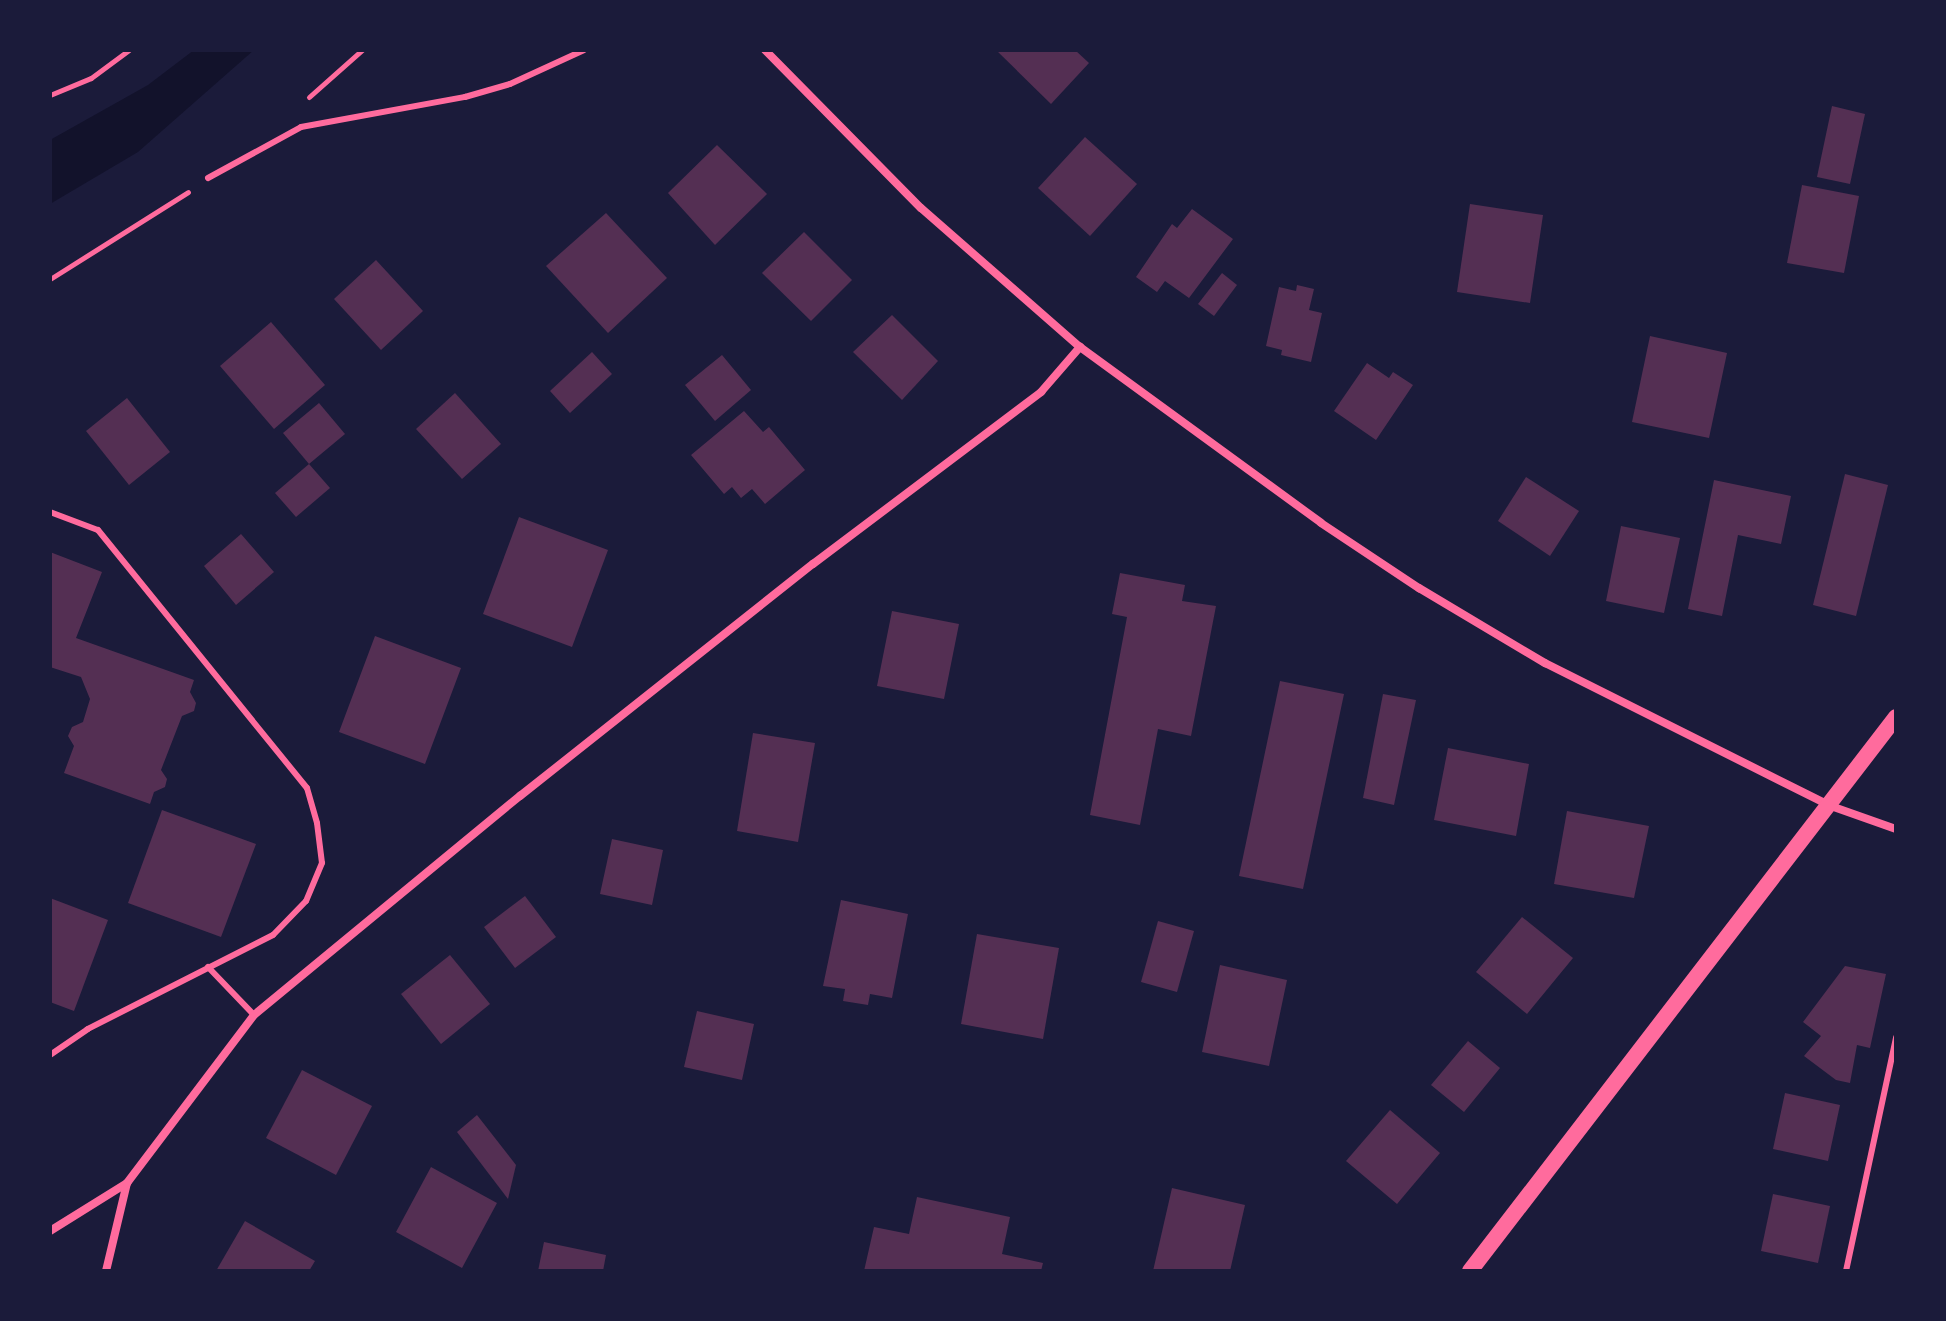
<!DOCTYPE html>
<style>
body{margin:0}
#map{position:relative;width:1946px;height:1321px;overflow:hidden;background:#1b1b3a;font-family:Inter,sans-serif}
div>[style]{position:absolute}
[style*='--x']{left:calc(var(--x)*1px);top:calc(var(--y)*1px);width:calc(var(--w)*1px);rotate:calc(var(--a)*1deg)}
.water>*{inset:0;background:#12122b}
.building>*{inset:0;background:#542f53}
.path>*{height:5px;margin:-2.5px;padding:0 2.5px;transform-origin:2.5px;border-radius:2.5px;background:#ff6b9d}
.service>*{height:6px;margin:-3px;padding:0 3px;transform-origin:3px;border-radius:3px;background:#ff6b9d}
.minor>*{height:8px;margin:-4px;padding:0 4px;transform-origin:4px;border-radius:4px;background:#ff6b9d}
.secondary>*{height:16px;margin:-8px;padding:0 8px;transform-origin:8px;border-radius:8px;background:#ff6b9d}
span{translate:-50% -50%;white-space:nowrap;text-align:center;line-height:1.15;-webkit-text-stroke:6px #1b1b3a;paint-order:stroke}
.frame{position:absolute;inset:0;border:52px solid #1b1b3a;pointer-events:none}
</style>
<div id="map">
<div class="water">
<i style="clip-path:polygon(194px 50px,254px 50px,138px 152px,50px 204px,50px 140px,148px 85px)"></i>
</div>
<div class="building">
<i style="clip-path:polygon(996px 50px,1075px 50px,1089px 63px,1051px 104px)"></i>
<i style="clip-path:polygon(1832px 106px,1865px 114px,1850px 184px,1817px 177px)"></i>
<i style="clip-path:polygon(1085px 137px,1137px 184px,1090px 236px,1038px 188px)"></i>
<i style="clip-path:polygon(717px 145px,767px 194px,715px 245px,668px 193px)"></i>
<i style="clip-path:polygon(1802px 185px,1859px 196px,1844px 273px,1787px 263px)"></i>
<i style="clip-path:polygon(1470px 204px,1543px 215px,1530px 303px,1457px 292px)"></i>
<i style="clip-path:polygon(1192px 209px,1233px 239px,1189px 298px,1165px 281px,1157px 292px,1136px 277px,1172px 224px,1177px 228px)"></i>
<i style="clip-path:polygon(606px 213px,667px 278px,608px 333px,546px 266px)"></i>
<i style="clip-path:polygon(804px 232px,852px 280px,811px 321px,762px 273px)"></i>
<i style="clip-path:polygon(376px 260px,423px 311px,381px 350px,334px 299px)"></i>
<i style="clip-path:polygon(1222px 273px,1237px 285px,1214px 316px,1198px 304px)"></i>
<i style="clip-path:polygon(1297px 285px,1314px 289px,1309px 310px,1322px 313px,1311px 362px,1281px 355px,1282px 350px,1266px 346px,1279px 287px,1296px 291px)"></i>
<i style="clip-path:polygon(892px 315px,938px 361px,902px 400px,853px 352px)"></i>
<i style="clip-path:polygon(271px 322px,325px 385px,274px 429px,220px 366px)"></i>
<i style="clip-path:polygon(1650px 336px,1727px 353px,1709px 438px,1632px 422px)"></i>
<i style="clip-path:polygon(592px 352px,612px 374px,570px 413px,550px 391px)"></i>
<i style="clip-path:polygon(722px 355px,751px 390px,715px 421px,685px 385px)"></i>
<i style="clip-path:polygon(1367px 363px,1389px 378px,1393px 372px,1413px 385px,1376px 440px,1334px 411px)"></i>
<i style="clip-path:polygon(455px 393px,501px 444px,462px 479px,416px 429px)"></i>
<i style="clip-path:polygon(127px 398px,170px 452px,129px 485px,86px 431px)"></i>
<i style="clip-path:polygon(319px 403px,345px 434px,309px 464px,283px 433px)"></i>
<i style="clip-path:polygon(744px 411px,763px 432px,769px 427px,805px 470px,765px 504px,752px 489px,741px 498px,732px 487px,724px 494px,691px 455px)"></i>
<i style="clip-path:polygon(309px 464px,330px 488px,296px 517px,275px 493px)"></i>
<i style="clip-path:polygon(1845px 474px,1888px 485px,1856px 616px,1813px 605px)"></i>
<i style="clip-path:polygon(1526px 477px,1579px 511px,1550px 556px,1498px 521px)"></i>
<i style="clip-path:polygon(1714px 480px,1791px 496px,1781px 544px,1738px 535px,1722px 616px,1688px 609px)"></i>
<i style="clip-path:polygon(519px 517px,608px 550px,572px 647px,483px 614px)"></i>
<i style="clip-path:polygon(1621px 526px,1680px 538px,1664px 613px,1606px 601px)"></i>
<i style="clip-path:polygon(241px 534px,274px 572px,236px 605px,204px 566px)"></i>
<i style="clip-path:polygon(50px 552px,102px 572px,76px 638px,194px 680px,190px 692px,196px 703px,194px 711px,182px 716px,161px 770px,167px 779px,165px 787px,154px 792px,150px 804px,64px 773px,74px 746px,68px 736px,72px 727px,83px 722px,90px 699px,81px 677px,50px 667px)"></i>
<i style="clip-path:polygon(1120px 573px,1185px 585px,1182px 601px,1216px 606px,1191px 736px,1158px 729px,1140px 825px,1090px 815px,1127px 617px,1112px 614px)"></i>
<i style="clip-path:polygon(892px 611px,959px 624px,944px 699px,877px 686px)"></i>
<i style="clip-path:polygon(375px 636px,461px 668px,425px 764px,339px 732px)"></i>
<i style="clip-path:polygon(1280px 681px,1344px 694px,1303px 889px,1239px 876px)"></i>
<i style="clip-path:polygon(1383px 694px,1416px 700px,1394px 805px,1363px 798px)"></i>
<i style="clip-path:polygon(753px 733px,815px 743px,798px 842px,737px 831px)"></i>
<i style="clip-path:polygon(1448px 748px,1529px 764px,1516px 836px,1434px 820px)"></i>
<i style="clip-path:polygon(162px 810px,256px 844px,221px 937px,128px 903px)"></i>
<i style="clip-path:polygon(1567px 811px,1649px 826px,1634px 898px,1554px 884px)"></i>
<i style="clip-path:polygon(612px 839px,663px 850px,652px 905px,600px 894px)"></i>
<i style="clip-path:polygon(525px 896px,556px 937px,515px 968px,484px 927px)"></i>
<i style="clip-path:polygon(50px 898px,108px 920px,74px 1011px,50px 1002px)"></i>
<i style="clip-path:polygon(841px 900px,908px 914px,892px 998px,870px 994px,868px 1005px,843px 1001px,845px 989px,823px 986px)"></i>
<i style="clip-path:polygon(1522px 917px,1573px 958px,1527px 1014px,1476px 972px)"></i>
<i style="clip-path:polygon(1158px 921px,1194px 931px,1177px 992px,1141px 982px)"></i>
<i style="clip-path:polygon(977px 934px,1059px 948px,1043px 1039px,961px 1024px)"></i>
<i style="clip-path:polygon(450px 955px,490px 1004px,441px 1044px,401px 994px)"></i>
<i style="clip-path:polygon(1220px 965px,1287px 980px,1269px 1066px,1202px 1052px)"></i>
<i style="clip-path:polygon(1845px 966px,1886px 974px,1870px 1048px,1857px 1045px,1850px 1083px,1836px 1080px,1804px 1056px,1821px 1036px,1803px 1022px)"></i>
<i style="clip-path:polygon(697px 1011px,754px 1024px,742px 1080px,684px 1067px)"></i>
<i style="clip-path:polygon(1468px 1041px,1500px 1068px,1464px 1112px,1431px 1085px)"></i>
<i style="clip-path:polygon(302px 1070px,372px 1106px,336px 1175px,266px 1138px)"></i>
<i style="clip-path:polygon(1785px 1093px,1840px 1105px,1828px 1161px,1773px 1149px)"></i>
<i style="clip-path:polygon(1390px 1110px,1440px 1153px,1397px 1204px,1346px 1161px)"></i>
<i style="clip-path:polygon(477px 1115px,516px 1165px,508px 1199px,457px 1132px)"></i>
<i style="clip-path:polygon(431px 1167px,497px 1203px,462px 1268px,396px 1232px)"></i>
<i style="clip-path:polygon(1172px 1188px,1245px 1205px,1230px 1271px,1153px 1271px)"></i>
<i style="clip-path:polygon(1773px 1194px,1830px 1206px,1818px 1263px,1761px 1251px)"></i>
<i style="clip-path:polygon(917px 1197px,1010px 1217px,1002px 1254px,1043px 1263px,1041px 1271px,864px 1271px,874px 1227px,909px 1234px)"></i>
<i style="clip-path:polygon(245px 1221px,315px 1261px,309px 1271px,216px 1271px)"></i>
<i style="clip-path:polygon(544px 1242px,606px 1255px,603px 1271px,538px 1271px)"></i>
</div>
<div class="path">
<i style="--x:50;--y:95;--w:44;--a:-22.5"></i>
<i style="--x:91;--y:78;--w:47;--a:-36.4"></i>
<i style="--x:309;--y:97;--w:71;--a:-41.6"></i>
<i style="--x:50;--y:279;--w:163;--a:-32.2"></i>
</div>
<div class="service">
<i style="--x:208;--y:178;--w:106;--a:-28.7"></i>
<i style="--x:301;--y:127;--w:167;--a:-10.4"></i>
<i style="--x:465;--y:97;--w:47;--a:-16.1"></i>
<i style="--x:510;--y:84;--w:81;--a:-24.7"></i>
<i style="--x:50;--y:512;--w:51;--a:20.6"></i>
<i style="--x:98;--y:530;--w:332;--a:51"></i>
<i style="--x:307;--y:788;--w:36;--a:74"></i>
<i style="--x:317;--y:823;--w:40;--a:82.9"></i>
<i style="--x:322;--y:863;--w:41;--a:112.8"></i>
<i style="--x:306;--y:901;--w:47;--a:134.1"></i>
<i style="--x:273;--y:935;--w:208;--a:153.1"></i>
<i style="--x:88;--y:1029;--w:46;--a:145.6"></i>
<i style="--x:208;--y:967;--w:66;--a:46.2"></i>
<i style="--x:1846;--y:1271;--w:239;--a:-77.9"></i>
</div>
<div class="minor">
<i style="--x:765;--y:50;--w:222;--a:45.4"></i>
<i style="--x:921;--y:208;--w:211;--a:41.2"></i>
<i style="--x:1080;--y:347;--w:298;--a:36.1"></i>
<i style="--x:1321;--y:523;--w:118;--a:33.6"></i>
<i style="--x:1419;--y:588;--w:147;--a:30.8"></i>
<i style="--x:1545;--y:663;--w:317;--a:26.6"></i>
<i style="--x:1828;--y:805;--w:72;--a:19.4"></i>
<i style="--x:50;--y:1231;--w:91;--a:-31.9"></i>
<i style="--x:106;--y:1271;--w:90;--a:-76.6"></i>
<i style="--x:127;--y:1183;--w:211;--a:-52.9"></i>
<i style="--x:254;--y:1015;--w:345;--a:-39.5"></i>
<i style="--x:520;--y:796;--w:374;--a:-38.4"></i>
<i style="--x:813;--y:564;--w:286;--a:-37"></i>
<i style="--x:1041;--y:392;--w:60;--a:-49.1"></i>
</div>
<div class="secondary">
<i style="--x:1470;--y:1271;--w:699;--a:-52.44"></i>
</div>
<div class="frame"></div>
</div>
